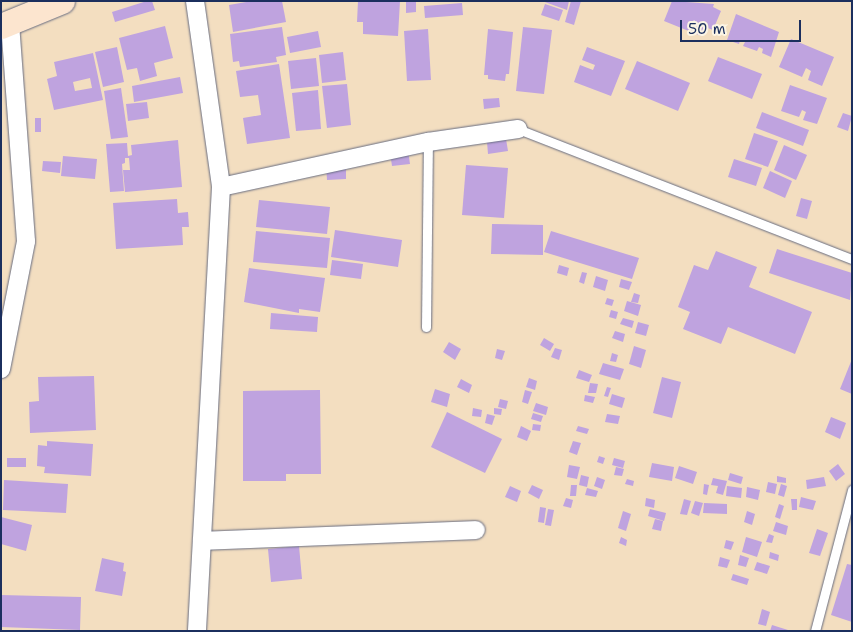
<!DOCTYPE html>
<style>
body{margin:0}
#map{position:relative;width:853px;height:632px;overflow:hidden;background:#f3dec0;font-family:"Shantell Sans",sans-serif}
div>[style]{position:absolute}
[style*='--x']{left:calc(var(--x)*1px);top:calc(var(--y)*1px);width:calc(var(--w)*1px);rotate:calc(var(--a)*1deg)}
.building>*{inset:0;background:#bfa3df}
.roads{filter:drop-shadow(0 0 1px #676c80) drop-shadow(0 0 1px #676c80)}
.lane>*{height:9px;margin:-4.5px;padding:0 4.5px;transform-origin:4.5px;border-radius:4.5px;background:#fff}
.street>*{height:18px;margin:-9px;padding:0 9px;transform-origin:9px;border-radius:9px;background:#fff}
.secondary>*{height:25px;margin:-12.5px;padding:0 12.5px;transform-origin:12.5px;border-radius:12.5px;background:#fce5cf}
span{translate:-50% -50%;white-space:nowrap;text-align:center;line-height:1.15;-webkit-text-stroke:4.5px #fcf5e5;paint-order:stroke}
.frame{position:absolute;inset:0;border:2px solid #1b2f5e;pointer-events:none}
.scale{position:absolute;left:680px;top:20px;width:121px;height:22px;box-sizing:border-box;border:2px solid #1b2f5e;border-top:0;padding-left:6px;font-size:15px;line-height:18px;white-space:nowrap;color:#1b2f5e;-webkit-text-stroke:4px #fcf5e5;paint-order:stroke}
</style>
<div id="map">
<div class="building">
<i style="clip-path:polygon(147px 1px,152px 1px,155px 10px,115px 22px,112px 12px)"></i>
<i style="clip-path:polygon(252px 1px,282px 1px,286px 22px,233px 32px,229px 5px)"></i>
<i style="clip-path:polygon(358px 1px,400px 1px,398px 36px,363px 34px,363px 22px,357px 22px)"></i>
<i style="clip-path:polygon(406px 1px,416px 1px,416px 12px,406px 13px)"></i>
<i style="clip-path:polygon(542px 1px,569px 1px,567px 10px)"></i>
<i style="clip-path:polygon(571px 1px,581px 1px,574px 25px,565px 22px)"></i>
<i style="clip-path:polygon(672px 1px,714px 4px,713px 7px,721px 11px,713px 30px,705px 27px,701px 36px,664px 21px)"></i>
<i style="clip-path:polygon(462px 3px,463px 15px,425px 18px,424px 6px)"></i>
<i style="clip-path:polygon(545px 4px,563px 10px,559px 21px,541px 15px)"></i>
<i style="clip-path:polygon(736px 14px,779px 32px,771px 57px,762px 53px,763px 49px,759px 47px,757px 51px,743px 46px,745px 42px,740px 40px,739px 44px,727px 40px)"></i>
<i style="clip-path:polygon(165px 26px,173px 58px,154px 63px,157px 76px,140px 81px,137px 68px,127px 70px,119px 38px)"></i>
<i style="clip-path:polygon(282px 27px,286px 55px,276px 57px,277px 62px,240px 67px,239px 61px,233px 62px,230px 34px)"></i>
<i style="clip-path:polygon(523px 27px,552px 30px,544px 94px,516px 91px)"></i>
<i style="clip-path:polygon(428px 29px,431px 80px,407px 81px,404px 31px)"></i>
<i style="clip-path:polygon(488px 29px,513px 32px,509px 74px,506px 74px,505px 81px,488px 79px,488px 75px,484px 75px)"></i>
<i style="clip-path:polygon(318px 31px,321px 47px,290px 53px,287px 37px)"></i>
<i style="clip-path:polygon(791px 39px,834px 57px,822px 86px,808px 80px,811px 71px,806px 68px,802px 77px,779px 67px)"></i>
<i style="clip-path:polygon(117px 47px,124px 82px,103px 87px,95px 52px)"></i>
<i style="clip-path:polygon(587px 47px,625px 61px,611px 96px,574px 82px,580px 65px,593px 70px,595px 65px,582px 60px)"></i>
<i style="clip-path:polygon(343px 52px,346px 80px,322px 83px,319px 55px)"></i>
<i style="clip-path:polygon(evenodd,93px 53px,103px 100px,54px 110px,47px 79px,57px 76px,54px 62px,93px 53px,90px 78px,92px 88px,75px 91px,73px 82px,90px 78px)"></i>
<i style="clip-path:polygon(718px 57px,762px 74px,752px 99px,708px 81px)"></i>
<i style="clip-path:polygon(316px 58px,319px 86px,291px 89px,288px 61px)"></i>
<i style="clip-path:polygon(637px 61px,690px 83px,678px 111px,625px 89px)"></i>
<i style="clip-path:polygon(279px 64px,290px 138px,247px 144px,243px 118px,261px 115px,258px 95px,240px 97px,236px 71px)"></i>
<i style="clip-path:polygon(180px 77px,183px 93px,134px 102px,132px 86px)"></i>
<i style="clip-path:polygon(347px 84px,351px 125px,327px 128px,322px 86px)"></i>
<i style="clip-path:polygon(790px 85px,827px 98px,817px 124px,803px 120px,806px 112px,802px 110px,799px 117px,781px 111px)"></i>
<i style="clip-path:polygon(121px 88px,128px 137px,111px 139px,104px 91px)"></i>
<i style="clip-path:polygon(318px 90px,321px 129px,296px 131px,292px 93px)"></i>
<i style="clip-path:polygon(499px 98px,500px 107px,484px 109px,483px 99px)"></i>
<i style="clip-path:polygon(147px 102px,149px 118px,128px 121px,126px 104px)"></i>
<i style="clip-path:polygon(762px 112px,809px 130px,803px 146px,756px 128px)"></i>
<i style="clip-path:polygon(843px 113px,852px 116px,848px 131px,837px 127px)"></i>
<i style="clip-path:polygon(35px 118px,41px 118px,41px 132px,35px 132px)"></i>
<i style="clip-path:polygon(754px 133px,778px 141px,768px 167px,745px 159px)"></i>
<i style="clip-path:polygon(506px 139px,508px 151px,488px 154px,487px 142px)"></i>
<i style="clip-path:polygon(178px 140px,182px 187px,125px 192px,123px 170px,130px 170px,129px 158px,125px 158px,125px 163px,122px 164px,124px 191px,110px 192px,106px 144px,127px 143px,128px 156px,132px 155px,131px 145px)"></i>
<i style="clip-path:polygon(784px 145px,807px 155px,796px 180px,774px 170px)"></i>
<i style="clip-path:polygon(408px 150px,410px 164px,392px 166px,390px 153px)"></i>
<i style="clip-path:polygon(63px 156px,97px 159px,95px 179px,61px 176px)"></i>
<i style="clip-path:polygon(734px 159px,762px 168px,756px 186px,728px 177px)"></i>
<i style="clip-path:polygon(43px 161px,61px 162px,60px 173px,42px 171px)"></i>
<i style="clip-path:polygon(326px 165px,346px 165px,346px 179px,327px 180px)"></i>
<i style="clip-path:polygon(466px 165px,508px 168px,504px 218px,462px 215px)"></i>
<i style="clip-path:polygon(770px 171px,792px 181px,785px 198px,763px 188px)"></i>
<i style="clip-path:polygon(801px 198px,812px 201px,807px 219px,796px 216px)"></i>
<i style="clip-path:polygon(177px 199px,178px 213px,188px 212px,189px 227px,182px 227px,183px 245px,116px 249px,113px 203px)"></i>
<i style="clip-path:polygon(259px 200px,330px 207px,327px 234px,256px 227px)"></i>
<i style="clip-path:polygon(492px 224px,543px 225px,543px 255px,491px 254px)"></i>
<i style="clip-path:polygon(335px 230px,402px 240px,398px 267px,331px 257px)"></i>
<i style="clip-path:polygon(256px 231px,330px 238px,327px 268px,253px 262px)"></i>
<i style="clip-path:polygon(551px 231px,639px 258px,632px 279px,544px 252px)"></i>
<i style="clip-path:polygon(777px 249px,852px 273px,850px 300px,769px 273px)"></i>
<i style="clip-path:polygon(716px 251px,757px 267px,749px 287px,812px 312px,795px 354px,728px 327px,721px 344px,683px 329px,690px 312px,678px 307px,694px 265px,708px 270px)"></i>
<i style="clip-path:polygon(332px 260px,363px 264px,361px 279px,330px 275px)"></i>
<i style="clip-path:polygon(559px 265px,569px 268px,567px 276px,557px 273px)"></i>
<i style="clip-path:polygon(249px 268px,325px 278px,320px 312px,299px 309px,299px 313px,244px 302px)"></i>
<i style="clip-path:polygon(582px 272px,587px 273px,584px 284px,579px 282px)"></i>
<i style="clip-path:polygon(596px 276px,608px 280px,605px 291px,593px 287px)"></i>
<i style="clip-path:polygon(621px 279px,632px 282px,629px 290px,619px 287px)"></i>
<i style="clip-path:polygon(634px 293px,640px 295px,638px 303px,631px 302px)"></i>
<i style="clip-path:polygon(607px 298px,614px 300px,612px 306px,605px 304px)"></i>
<i style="clip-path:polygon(627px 301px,641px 305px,638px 316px,624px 311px)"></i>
<i style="clip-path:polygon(611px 310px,618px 312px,616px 319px,609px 317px)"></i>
<i style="clip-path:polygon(271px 313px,318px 317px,317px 332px,270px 329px)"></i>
<i style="clip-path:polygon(623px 318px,634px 321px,632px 328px,620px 324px)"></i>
<i style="clip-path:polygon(638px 322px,649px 325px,646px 336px,635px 333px)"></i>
<i style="clip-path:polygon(615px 331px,625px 334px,623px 342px,612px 338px)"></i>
<i style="clip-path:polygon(544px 338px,554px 344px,550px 351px,540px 345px)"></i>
<i style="clip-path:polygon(449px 342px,461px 349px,455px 360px,443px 352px)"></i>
<i style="clip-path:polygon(634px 346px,646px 350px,641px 368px,629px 364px)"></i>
<i style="clip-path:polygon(555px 348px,562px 350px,559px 360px,551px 357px)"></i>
<i style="clip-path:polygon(497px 349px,505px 351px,502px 360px,495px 358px)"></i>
<i style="clip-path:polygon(612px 353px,618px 355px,616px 362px,610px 361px)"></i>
<i style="clip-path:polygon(852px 359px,852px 394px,840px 389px)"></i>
<i style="clip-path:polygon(603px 363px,624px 369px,620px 380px,599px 374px)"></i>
<i style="clip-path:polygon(579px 370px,592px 375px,589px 382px,576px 378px)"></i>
<i style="clip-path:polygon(94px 376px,96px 430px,30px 433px,29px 402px,39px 401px,38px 377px)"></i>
<i style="clip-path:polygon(662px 377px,681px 382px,672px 418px,653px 413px)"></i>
<i style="clip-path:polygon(529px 378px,537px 381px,535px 390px,526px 387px)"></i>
<i style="clip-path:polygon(461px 379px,472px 385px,469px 393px,457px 387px)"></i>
<i style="clip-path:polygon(590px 383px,598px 384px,596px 393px,588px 393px)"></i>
<i style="clip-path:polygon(607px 387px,611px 388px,608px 397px,604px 396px)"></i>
<i style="clip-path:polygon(435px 389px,450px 394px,447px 407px,431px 402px)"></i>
<i style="clip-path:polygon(320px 390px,321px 474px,286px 474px,286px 481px,243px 481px,243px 391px)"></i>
<i style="clip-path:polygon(525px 390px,532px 392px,528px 404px,522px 402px)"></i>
<i style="clip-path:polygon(612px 394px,625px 398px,622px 408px,609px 404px)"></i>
<i style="clip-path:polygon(585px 395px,595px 397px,593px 403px,584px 401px)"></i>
<i style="clip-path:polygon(500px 399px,508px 401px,506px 409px,498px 407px)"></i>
<i style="clip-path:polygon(536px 403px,548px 407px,546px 415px,533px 411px)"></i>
<i style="clip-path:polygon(473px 408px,482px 410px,481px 417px,472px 416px)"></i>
<i style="clip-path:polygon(494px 408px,502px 409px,501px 415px,494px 414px)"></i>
<i style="clip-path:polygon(447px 412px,502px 439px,485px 473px,431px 447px)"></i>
<i style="clip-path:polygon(533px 413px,543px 416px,541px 422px,531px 419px)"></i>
<i style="clip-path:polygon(487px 414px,495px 416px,492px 425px,485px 423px)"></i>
<i style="clip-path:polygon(607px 414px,620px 416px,618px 424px,605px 422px)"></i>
<i style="clip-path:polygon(831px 417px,846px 423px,840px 439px,825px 432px)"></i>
<i style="clip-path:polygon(533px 424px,541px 425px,540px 431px,532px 430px)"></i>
<i style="clip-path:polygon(521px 426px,531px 431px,527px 441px,517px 437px)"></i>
<i style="clip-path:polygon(578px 426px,589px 429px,587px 434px,576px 431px)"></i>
<i style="clip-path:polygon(47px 441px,93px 444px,91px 476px,44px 473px,45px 467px,37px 466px,38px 445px,47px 446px)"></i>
<i style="clip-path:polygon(573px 441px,581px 443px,577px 455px,569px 452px)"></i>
<i style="clip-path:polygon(599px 456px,605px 458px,603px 464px,597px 462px)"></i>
<i style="clip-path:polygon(7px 458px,26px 458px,26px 467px,7px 467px)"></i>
<i style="clip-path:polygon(614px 458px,625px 461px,623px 468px,612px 465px)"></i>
<i style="clip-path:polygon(652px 463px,674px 467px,672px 481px,649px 477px)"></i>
<i style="clip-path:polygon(838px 464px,845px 474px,836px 481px,829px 471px)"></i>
<i style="clip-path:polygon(569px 465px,580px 467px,577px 479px,567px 477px)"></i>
<i style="clip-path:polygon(679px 466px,697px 472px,693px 484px,675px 478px)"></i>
<i style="clip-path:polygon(616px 467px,624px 469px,622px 476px,614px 475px)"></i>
<i style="clip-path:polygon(730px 473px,743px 477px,741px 484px,728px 480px)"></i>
<i style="clip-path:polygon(581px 475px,589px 477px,587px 487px,579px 485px)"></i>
<i style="clip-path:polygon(777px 476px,786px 478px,786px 483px,777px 482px)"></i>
<i style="clip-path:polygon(597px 477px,605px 480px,602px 489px,594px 486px)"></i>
<i style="clip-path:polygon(824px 477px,826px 486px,807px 489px,806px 480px)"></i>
<i style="clip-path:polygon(713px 478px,727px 481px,723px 495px,716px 493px,718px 486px,711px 485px)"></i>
<i style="clip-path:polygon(627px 479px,634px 481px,633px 486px,625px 484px)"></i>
<i style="clip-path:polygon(4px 480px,68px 484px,66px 513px,3px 510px)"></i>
<i style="clip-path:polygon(768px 482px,777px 484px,775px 494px,766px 492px)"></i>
<i style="clip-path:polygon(704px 484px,709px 485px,707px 495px,703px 494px)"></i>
<i style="clip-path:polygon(781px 484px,787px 486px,784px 497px,778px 495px)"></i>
<i style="clip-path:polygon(532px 485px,543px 490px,539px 499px,528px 493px)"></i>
<i style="clip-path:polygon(571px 485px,577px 485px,576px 496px,570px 496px)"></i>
<i style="clip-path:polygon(510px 486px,521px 491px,517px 502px,505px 497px)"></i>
<i style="clip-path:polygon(727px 486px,742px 488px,741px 498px,726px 496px)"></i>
<i style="clip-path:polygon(747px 487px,760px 490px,758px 500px,746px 497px)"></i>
<i style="clip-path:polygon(587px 488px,598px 491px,596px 497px,585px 495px)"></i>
<i style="clip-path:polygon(801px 497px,816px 501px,813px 510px,799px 507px)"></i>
<i style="clip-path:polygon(566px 498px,573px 500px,571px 508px,563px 506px)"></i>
<i style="clip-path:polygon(646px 498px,655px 500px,654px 508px,645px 506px)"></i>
<i style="clip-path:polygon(684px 499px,691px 501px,687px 515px,680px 514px)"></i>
<i style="clip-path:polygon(791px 499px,797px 499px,797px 510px,792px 510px)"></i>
<i style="clip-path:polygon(695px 501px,703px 503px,699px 516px,691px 513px)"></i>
<i style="clip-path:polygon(704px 503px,727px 504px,727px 514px,703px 513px)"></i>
<i style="clip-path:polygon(779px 504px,784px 506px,780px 519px,775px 517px)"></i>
<i style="clip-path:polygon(540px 507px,546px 508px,544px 523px,538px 522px)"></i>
<i style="clip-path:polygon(548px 509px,554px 510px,551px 526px,545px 525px)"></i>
<i style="clip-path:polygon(650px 509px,666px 513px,664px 521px,648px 516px)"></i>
<i style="clip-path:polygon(623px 511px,631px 514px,626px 531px,618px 528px)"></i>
<i style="clip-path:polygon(747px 511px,755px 514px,752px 525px,744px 522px)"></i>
<i style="clip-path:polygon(1px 517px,32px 525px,26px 551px,1px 544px)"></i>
<i style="clip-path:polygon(655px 519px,663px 521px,661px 531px,652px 529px)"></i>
<i style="clip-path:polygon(776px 522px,788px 526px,786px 535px,773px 531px)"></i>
<i style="clip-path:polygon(817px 529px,828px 533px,820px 556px,809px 553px)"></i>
<i style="clip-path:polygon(769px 534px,774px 536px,772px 543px,766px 542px)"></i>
<i style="clip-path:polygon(621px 537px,627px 540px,626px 546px,619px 543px)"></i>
<i style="clip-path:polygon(746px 537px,762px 542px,757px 557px,742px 552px)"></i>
<i style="clip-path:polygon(726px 540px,734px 542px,731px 550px,724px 548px)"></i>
<i style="clip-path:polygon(299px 546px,302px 579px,271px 582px,268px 549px)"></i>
<i style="clip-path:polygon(770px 552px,779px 555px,778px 561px,769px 558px)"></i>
<i style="clip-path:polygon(740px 555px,749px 558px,746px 567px,738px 565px)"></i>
<i style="clip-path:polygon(720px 557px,730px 560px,727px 568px,718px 566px)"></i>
<i style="clip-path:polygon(102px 558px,124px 563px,123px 571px,126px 572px,122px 596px,95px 591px)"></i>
<i style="clip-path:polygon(757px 562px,770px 566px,767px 574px,754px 570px)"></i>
<i style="clip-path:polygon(847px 564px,852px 565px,852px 622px,831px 615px)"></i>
<i style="clip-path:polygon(733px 574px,749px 579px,747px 585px,731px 580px)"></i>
<i style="clip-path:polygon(1px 595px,81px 597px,80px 630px,1px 627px)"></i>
<i style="clip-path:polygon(762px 609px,770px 612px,766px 626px,758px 624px)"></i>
<i style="clip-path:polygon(772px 625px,788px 630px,788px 631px,770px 631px)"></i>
</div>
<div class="roads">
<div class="lane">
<i style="--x:518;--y:129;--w:358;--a:21.3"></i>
<i style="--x:426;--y:327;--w:185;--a:-89.4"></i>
<i style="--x:815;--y:631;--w:146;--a:-75.3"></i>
</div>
<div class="street">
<i style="--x:195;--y:1;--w:188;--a:82"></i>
<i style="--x:221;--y:187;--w:445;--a:93.1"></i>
<i style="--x:221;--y:187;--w:212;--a:-12.3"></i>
<i style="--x:428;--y:142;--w:91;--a:-8.2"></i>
<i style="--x:1;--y:369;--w:130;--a:-78.9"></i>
<i style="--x:26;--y:241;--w:220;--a:-94.2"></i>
<i style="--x:202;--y:541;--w:274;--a:-2.3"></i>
</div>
<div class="secondary">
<i style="--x:1;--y:26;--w:66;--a:-22.3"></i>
</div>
</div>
<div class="frame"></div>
<div class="scale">50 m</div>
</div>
